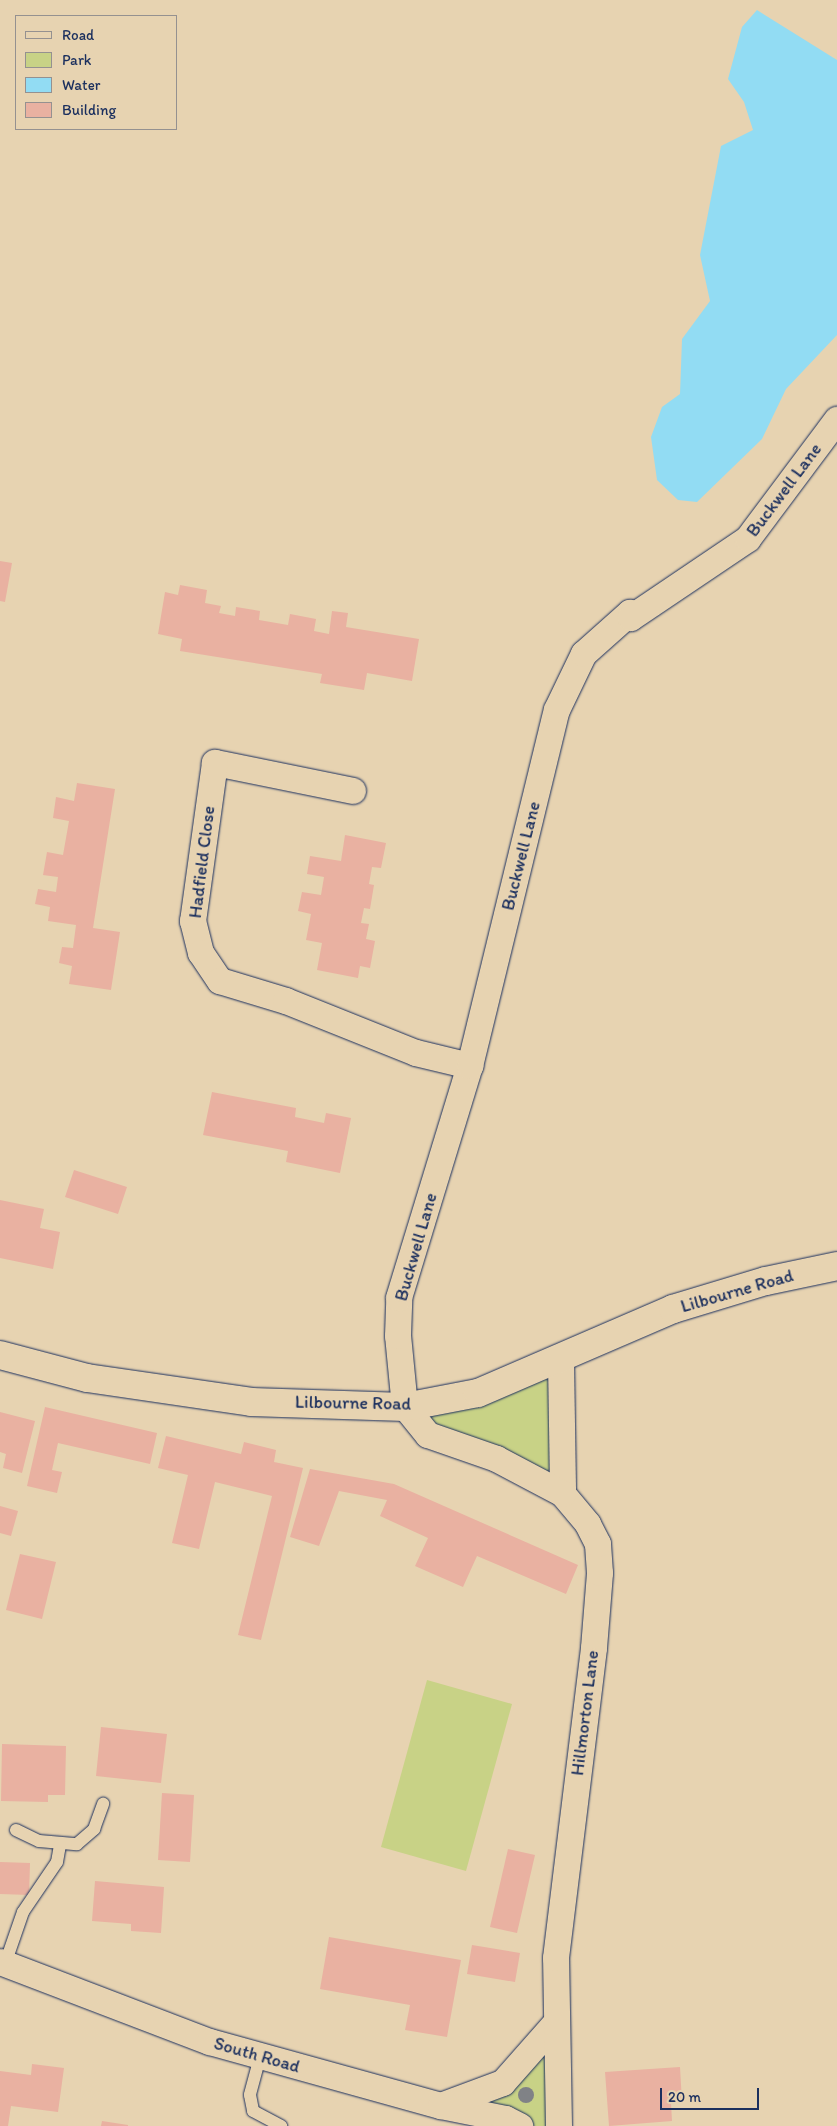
<!DOCTYPE html>
<style>
body{margin:0}
#map{position:relative;width:837px;height:2126px;overflow:hidden;background:#e7d3b1;font-family:Itim,sans-serif}
div>[style]{position:absolute}
[style*='--x']{left:calc(var(--x)*1px);top:calc(var(--y)*1px);width:calc(var(--w)*1px);rotate:calc(var(--a)*1deg)}
.green>*{inset:0;background:#c8d286}
.water>*{inset:0;background:#92dcf3}
.building>*{inset:0;background:#e9b1a1}
.roads{filter:drop-shadow(0 0 1px #1b2f5e) drop-shadow(0 0 1px #1b2f5e)}
.lane>*{height:12px;margin:-6px;padding:0 6px;transform-origin:6px;border-radius:6px;background:#e7d3b1}
.street>*{height:26px;margin:-13px;padding:0 13px;transform-origin:13px;border-radius:13px;background:#e7d3b1}
.secondary>*{height:28px;margin:-14px;padding:0 14px;transform-origin:14px;border-radius:14px;background:#e7d3b1}
.trees>*{width:16px;height:16px;margin:-8px;border-radius:50%;background:#808286}
span{translate:-50% -50%;white-space:nowrap;text-align:center;line-height:1.15;-webkit-text-stroke:4px #e7d3b1;paint-order:stroke}
.street-label{font-size:18px;color:#1b2f5e}
.legend{position:absolute;left:15px;top:15px;width:162px;height:115px;box-sizing:border-box;background:#e7d3b1;border:1px solid #959190;margin:0;padding:6px 9px;list-style:none;font-size:15px;color:#1b2f5e}
.legend li{display:flex;align-items:center;gap:10px;height:25px}
.legend b{width:25px;border:1px solid #959190}
.scale{position:absolute;left:660px;top:2088px;width:99px;height:22px;box-sizing:border-box;border:2px solid #1b2f5e;border-top:0;padding-left:6px;font-size:15px;line-height:18px;white-space:nowrap;color:#1b2f5e;-webkit-text-stroke:4px #e7d3b1;paint-order:stroke}
</style>
<div id="map">
<div class="green">
<i style="clip-path:polygon(561px 1361px,563px 1494px,405px 1407px)"></i>
<i style="clip-path:polygon(427px 1680px,512px 1704px,466px 1871px,381px 1847px)"></i>
<i style="clip-path:polygon(555px 2024px,559px 2126px,520px 2126px,441px 2106px,503px 2083px)"></i>
</div>
<div class="water">
<i style="clip-path:polygon(757px 10px,837px 60px,837px 335px,786px 389px,762px 439px,697px 502px,678px 500px,657px 480px,651px 437px,662px 407px,680px 394px,682px 339px,710px 301px,700px 255px,721px 146px,753px 130px,744px 102px,728px 79px,742px 27px)"></i>
</div>
<div class="building">
<i style="clip-path:polygon(0 561px,12px 563px,5px 602px,0 601px)"></i>
<i style="clip-path:polygon(180px 585px,207px 590px,205px 603px,221px 606px,219px 613px,235px 616px,236px 607px,260px 611px,259px 620px,288px 625px,290px 614px,316px 619px,314px 631px,329px 634px,332px 611px,348px 613px,346px 627px,419px 639px,412px 681px,367px 673px,364px 690px,320px 683px,322px 674px,180px 651px,182px 639px,158px 634px,165px 592px,178px 595px)"></i>
<i style="clip-path:polygon(77px 783px,115px 789px,93px 928px,120px 932px,111px 990px,69px 984px,72px 966px,59px 963px,62px 947px,73px 948px,76px 925px,48px 921px,50px 907px,35px 904px,38px 889px,56px 892px,58px 877px,43px 875px,47px 852px,63px 855px,69px 821px,53px 818px,56px 797px,74px 801px)"></i>
<i style="clip-path:polygon(345px 835px,386px 843px,381px 868px,372px 867px,369px 884px,374px 885px,370px 909px,364px 908px,361px 923px,369px 924px,366px 939px,375px 941px,370px 968px,360px 966px,358px 978px,317px 970px,322px 943px,306px 940px,311px 914px,298px 911px,302px 892px,321px 895px,324px 877px,307px 874px,310px 856px,341px 861px)"></i>
<i style="clip-path:polygon(212px 1092px,296px 1108px,295px 1117px,324px 1123px,326px 1113px,351px 1118px,340px 1173px,286px 1162px,288px 1151px,203px 1135px)"></i>
<i style="clip-path:polygon(74px 1170px,127px 1187px,118px 1214px,65px 1197px)"></i>
<i style="clip-path:polygon(0 1200px,44px 1209px,40px 1228px,60px 1232px,53px 1269px,0 1258px)"></i>
<i style="clip-path:polygon(45px 1407px,157px 1433px,150px 1464px,58px 1443px,52px 1470px,62px 1472px,57px 1493px,27px 1486px)"></i>
<i style="clip-path:polygon(0 1412px,35px 1421px,22px 1473px,3px 1468px,6px 1454px,0 1452px)"></i>
<i style="clip-path:polygon(166px 1436px,241px 1454px,244px 1442px,276px 1450px,274px 1462px,303px 1468px,261px 1640px,238px 1635px,272px 1496px,215px 1482px,199px 1549px,172px 1543px,188px 1475px,158px 1468px)"></i>
<i style="clip-path:polygon(310px 1469px,394px 1484px,578px 1565px,566px 1594px,477px 1556px,463px 1587px,415px 1566px,428px 1538px,380px 1516px,387px 1500px,339px 1491px,319px 1546px,290px 1537px)"></i>
<i style="clip-path:polygon(0 1506px,18px 1511px,11px 1536px,0 1533px)"></i>
<i style="clip-path:polygon(20px 1554px,56px 1562px,42px 1619px,6px 1610px)"></i>
<i style="clip-path:polygon(101px 1727px,167px 1734px,161px 1783px,96px 1776px)"></i>
<i style="clip-path:polygon(2px 1744px,66px 1746px,65px 1795px,48px 1795px,48px 1802px,1px 1801px)"></i>
<i style="clip-path:polygon(162px 1793px,194px 1795px,190px 1862px,158px 1860px)"></i>
<i style="clip-path:polygon(508px 1849px,535px 1855px,517px 1933px,490px 1927px)"></i>
<i style="clip-path:polygon(0 1862px,30px 1863px,29px 1895px,0 1894px)"></i>
<i style="clip-path:polygon(95px 1881px,164px 1887px,161px 1933px,131px 1931px,131px 1924px,92px 1921px)"></i>
<i style="clip-path:polygon(329px 1937px,461px 1960px,447px 2037px,405px 2030px,410px 2005px,320px 1989px)"></i>
<i style="clip-path:polygon(472px 1945px,520px 1953px,515px 1982px,467px 1974px)"></i>
<i style="clip-path:polygon(32px 2064px,64px 2068px,58px 2112px,11px 2106px,8px 2126px,0 2126px,0 2071px,31px 2075px)"></i>
<i style="clip-path:polygon(680px 2067px,682px 2102px,671px 2103px,672px 2121px,609px 2126px,605px 2072px)"></i>
<i style="clip-path:polygon(102px 2121px,128px 2125px,128px 2126px,101px 2126px)"></i>
</div>
<div class="roads">
<div class="lane">
<i style="--x:16;--y:1830;--w:25;--a:26"></i>
<i style="--x:39;--y:1841;--w:38;--a:5"></i>
<i style="--x:77;--y:1844;--w:23;--a:-41"></i>
<i style="--x:94;--y:1829;--w:27;--a:-70"></i>
<i style="--x:5;--y:1964;--w:55;--a:-70.9"></i>
<i style="--x:23;--y:1912;--w:60;--a:-55.8"></i>
<i style="--x:57;--y:1862;--w:17;--a:-80"></i>
<i style="--x:260;--y:2057;--w:39;--a:105"></i>
<i style="--x:250;--y:2095;--w:16;--a:79"></i>
<i style="--x:253;--y:2111;--w:32;--a:28"></i>
</div>
<div class="street">
<i style="--x:353;--y:791;--w:141;--a:-168.5"></i>
<i style="--x:215;--y:763;--w:160;--a:97.9"></i>
<i style="--x:193;--y:921;--w:33;--a:76"></i>
<i style="--x:201;--y:953;--w:34;--a:56"></i>
<i style="--x:220;--y:981;--w:69;--a:16.9"></i>
<i style="--x:286;--y:1001;--w:140;--a:21.8"></i>
<i style="--x:416;--y:1053;--w:56;--a:13.5"></i>
<i style="--x:561;--y:1361;--w:133;--a:89.1"></i>
<i style="--x:0;--y:1962;--w:225;--a:20.9"></i>
<i style="--x:210;--y:2042;--w:240;--a:15.5"></i>
<i style="--x:441;--y:2106;--w:66;--a:11.3"></i>
<i style="--x:506;--y:2119;--w:16;--a:27"></i>
<i style="--x:441;--y:2106;--w:66;--a:-20.4"></i>
<i style="--x:503;--y:2083;--w:79;--a:-48.6"></i>
<i style="--x:559;--y:2126;--w:168;--a:-91"></i>
<i style="--x:556;--y:1958;--w:312;--a:-83"></i>
<i style="--x:594;--y:1648;--w:75;--a:-85.4"></i>
<i style="--x:600;--y:1573;--w:29;--a:-94"></i>
<i style="--x:598;--y:1544;--w:22;--a:-117"></i>
<i style="--x:588;--y:1524;--w:39;--a:-130"></i>
<i style="--x:563;--y:1494;--w:75;--a:-152.1"></i>
<i style="--x:497;--y:1459;--w:73;--a:-160.8"></i>
<i style="--x:428;--y:1435;--w:36;--a:-129"></i>
<i style="--x:405;--y:1407;--w:71;--a:-95.6"></i>
<i style="--x:398;--y:1336;--w:38;--a:-88"></i>
<i style="--x:399;--y:1298;--w:243;--a:-73"></i>
<i style="--x:470;--y:1066;--w:366;--a:-76.3"></i>
<i style="--x:557;--y:710;--w:62;--a:-64.3"></i>
<i style="--x:584;--y:654;--w:62;--a:-41.7"></i>
<i style="--x:630;--y:613;--w:5;--a:79"></i>
<i style="--x:631;--y:618;--w:141;--a:-34"></i>
<i style="--x:748;--y:539;--w:149;--a:-53.2"></i>
</div>
<div class="secondary">
<i style="--x:0;--y:1355;--w:90;--a:14.8"></i>
<i style="--x:87;--y:1378;--w:166;--a:8.3"></i>
<i style="--x:251;--y:1402;--w:154;--a:1.9"></i>
<i style="--x:405;--y:1407;--w:74;--a:-10.9"></i>
<i style="--x:478;--y:1393;--w:212;--a:-23.3"></i>
<i style="--x:673;--y:1309;--w:97;--a:-16.8"></i>
<i style="--x:766;--y:1281;--w:73;--a:-11.9"></i>
</div>
</div>
<div class="trees">
<i style="left:526px;top:2095px"></i>
</div>
<div class="street-label">
<span style="left:784px;top:490px;rotate:-53deg">Buckwell Lane</span>
<span style="left:521px;top:856px;rotate:-76deg">Buckwell Lane</span>
<span style="left:202px;top:862px;rotate:-83deg">Hadfield Close</span>
<span style="left:416px;top:1247px;rotate:-74deg">Buckwell Lane</span>
<span style="left:737px;top:1291px;rotate:-16deg">Lilbourne Road</span>
<span style="left:353px;top:1403px;rotate:1deg">Lilbourne Road</span>
<span style="left:585px;top:1713px;rotate:-83deg">Hillmorton Lane</span>
<span style="left:257px;top:2055px;rotate:16deg">South Road</span>
</div>
<ul class="legend">
<li><b style="height:6px;background:#e7d3b1"></b>Road</li>
<li><b style="height:14px;background:#c8d286"></b>Park</li>
<li><b style="height:14px;background:#92dcf3"></b>Water</li>
<li><b style="height:14px;background:#e9b1a1"></b>Building</li>
</ul>
<div class="scale">20 m</div>
</div>
